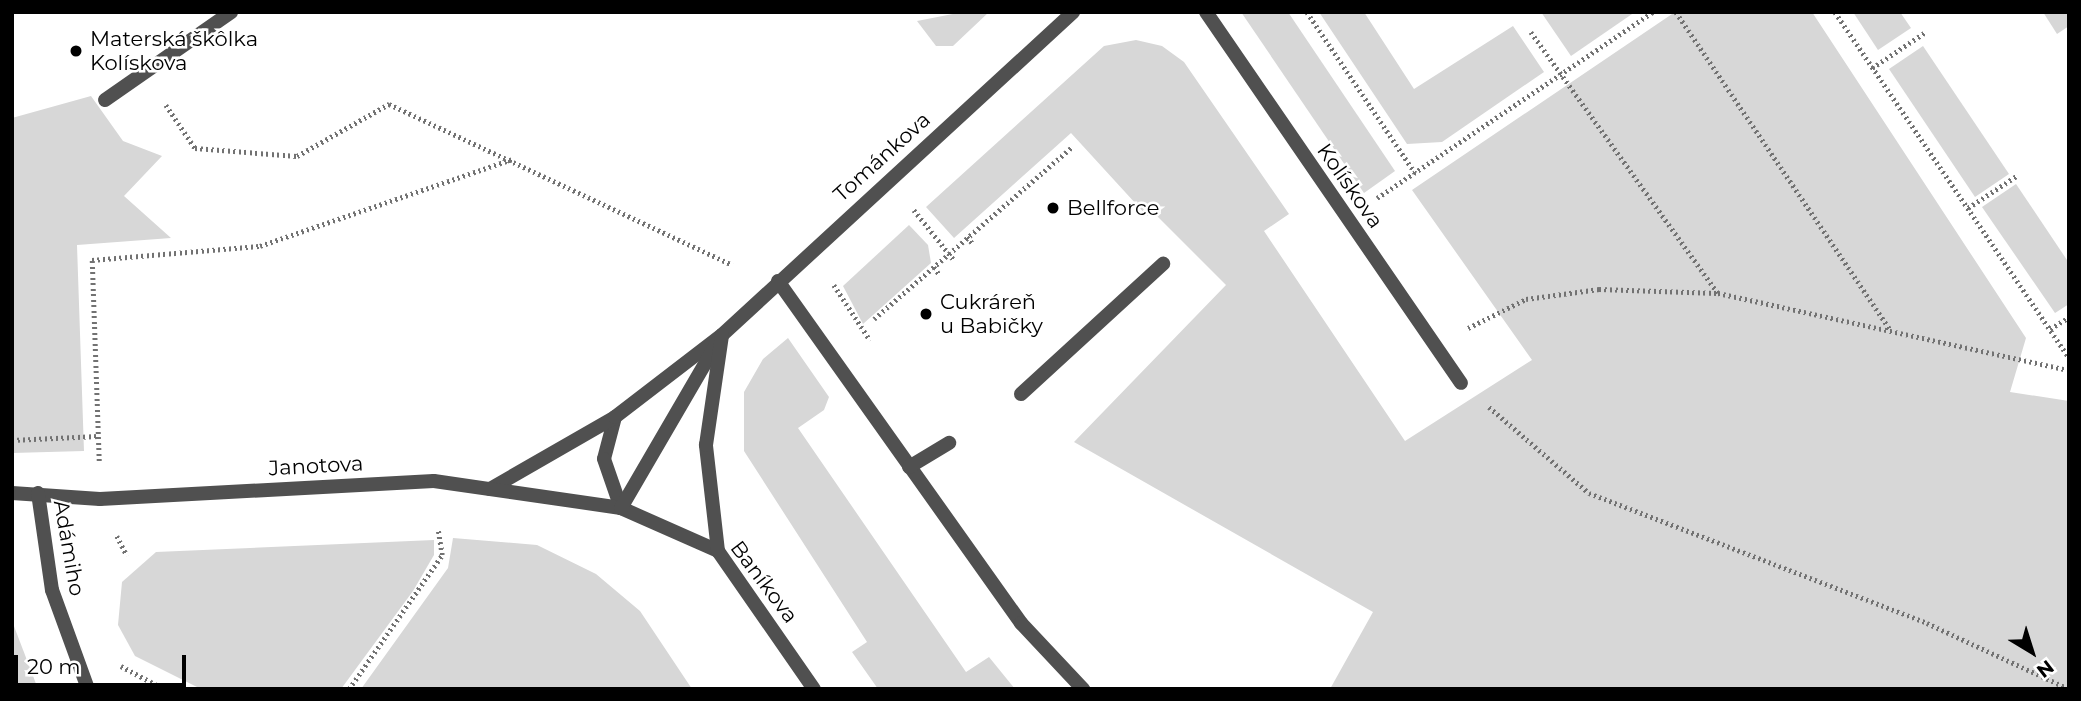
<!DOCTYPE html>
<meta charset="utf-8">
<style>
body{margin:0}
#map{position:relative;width:2081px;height:701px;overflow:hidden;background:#fff;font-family:Montserrat,sans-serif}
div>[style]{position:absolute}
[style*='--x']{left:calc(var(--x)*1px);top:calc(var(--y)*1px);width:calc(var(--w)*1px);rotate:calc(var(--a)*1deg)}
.green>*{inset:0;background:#d7d7d7}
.path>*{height:4.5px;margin-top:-2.25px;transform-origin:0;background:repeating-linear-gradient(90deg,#727272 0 2px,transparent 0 5.5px)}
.service>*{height:14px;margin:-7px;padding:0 7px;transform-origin:7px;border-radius:7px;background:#505050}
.minor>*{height:14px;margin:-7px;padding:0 7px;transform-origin:7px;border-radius:7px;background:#505050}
.dots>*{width:19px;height:19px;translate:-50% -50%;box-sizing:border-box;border:4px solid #fff;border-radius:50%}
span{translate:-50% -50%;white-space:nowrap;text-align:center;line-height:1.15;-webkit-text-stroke:5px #fff;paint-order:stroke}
.poi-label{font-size:21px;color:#000}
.left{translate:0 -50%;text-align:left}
.street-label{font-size:21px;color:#000}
.frame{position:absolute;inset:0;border:14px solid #000;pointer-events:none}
.north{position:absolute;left:1997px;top:617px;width:70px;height:70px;-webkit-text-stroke:5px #fff;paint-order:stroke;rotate:142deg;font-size:19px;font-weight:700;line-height:28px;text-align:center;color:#000}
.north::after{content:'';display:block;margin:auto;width:24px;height:32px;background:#000;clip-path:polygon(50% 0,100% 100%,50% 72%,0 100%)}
.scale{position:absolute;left:14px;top:655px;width:172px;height:32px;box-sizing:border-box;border:4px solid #000;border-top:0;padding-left:9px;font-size:21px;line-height:24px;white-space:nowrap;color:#000;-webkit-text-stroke:5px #fff;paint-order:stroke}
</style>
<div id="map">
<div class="green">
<i style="clip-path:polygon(963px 12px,989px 12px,953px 46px,936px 46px,917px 21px)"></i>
<i style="clip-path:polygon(1241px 12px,1288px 12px,1395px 171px,1364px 193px)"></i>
<i style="clip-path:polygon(1319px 12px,1364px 12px,1414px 89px,1513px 26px,1544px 72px,1442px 142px,1407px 144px)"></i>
<i style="clip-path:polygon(1541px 12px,1635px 12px,1571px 56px)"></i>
<i style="clip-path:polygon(1675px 12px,1812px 12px,2026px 338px,2010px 392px,2069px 401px,2069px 689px,1330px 689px,1373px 612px,1074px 442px,1226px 285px,1153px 212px,1147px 216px,1071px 133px,954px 238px,926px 207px,1104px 46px,1136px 40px,1162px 46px,1184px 62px,1289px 214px,1264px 231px,1405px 441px,1532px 360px,1412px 190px)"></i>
<i style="clip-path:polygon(1853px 12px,1900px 12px,1911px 28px,1878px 50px)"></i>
<i style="clip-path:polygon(2043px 12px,2069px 12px,2069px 26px,2057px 34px)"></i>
<i style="clip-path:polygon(1923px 46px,2009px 174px,1975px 197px,1889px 69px)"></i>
<i style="clip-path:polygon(91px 96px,123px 141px,162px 156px,124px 196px,171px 238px,77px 245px,84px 451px,12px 453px,12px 118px)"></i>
<i style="clip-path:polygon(2016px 184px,2069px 263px,2069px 304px,2055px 313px,1982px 207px)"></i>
<i style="clip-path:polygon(909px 225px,928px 245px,931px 263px,863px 324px,843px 286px)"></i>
<i style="clip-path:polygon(788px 338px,829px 397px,824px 410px,798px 428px,966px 672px,989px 657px,1015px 689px,878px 689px,852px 652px,867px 642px,744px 451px,744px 392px,763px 359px)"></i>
<i style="clip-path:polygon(453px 538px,537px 545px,596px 574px,640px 611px,692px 689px,361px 689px,448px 568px)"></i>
<i style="clip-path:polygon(434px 540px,434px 555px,413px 591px,341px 689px,201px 689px,135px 656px,118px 625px,122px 582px,156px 552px)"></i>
<i style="clip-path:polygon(12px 621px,38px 689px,12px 689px)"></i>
</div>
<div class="path">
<i style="--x:1307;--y:12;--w:194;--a:56.1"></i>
<i style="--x:1676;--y:12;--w:385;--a:56"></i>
<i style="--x:1835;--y:12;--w:417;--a:55.9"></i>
<i style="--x:1531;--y:32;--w:321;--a:54.4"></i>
<i style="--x:1718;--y:293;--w:359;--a:12.4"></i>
<i style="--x:1872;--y:68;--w:63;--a:-33.9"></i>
<i style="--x:166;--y:105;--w:52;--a:56"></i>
<i style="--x:195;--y:148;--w:102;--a:4.5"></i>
<i style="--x:297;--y:156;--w:106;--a:-29.5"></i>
<i style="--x:389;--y:104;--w:379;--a:25.1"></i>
<i style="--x:1377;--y:198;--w:333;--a:-34"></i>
<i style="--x:1968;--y:208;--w:60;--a:-33.4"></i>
<i style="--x:914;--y:210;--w:64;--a:51.3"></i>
<i style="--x:967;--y:237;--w:9;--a:49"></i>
<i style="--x:934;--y:267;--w:9;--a:54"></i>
<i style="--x:834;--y:285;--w:66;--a:56.8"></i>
<i style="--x:874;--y:319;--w:262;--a:-41"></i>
<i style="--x:1468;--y:328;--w:65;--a:-26.6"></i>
<i style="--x:1526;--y:299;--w:74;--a:-7.8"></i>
<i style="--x:1599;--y:289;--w:118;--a:1.9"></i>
<i style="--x:2050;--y:329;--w:22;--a:-32"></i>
<i style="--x:1489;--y:407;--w:132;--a:40.7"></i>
<i style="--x:1589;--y:493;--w:362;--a:21"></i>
<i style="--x:1927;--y:623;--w:157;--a:24.9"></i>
<i style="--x:12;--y:440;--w:86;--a:-2.7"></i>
<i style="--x:99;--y:461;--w:201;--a:-92"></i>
<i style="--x:92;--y:260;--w:169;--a:-4.8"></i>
<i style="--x:260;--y:246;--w:267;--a:-19"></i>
<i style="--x:117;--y:536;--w:22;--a:63"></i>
<i style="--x:121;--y:666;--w:49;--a:28.1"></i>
<i style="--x:349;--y:689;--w:163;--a:-55.2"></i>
<i style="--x:442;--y:555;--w:26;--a:-99"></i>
</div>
<div class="service">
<i style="--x:105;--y:100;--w:154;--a:-34.9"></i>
<i style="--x:778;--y:281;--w:420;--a:54.6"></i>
<i style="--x:1021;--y:623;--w:91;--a:46.8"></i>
<i style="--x:1021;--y:394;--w:193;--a:-42.5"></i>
<i style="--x:909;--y:467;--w:47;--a:-31"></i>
</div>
<div class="minor">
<i style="--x:1206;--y:12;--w:450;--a:55.5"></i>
<i style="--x:615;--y:417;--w:43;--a:104.7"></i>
<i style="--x:604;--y:459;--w:52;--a:70.9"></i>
<i style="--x:490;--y:489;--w:144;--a:-29.9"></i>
<i style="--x:615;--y:417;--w:135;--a:-37.5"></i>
<i style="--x:722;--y:335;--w:477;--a:-42.6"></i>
<i style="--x:12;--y:493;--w:88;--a:3.9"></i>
<i style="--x:100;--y:499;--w:334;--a:-3.1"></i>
<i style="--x:434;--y:481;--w:189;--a:8.2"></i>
<i style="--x:621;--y:508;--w:106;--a:23.9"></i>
<i style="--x:718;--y:551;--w:168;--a:55.2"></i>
<i style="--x:38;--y:493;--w:98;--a:81.8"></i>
<i style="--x:52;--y:590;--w:105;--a:70"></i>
<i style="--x:621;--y:508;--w:191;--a:-59.8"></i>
<i style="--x:718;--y:551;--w:107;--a:-96.5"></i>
<i style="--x:706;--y:445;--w:111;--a:-81.7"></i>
</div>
<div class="dots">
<i style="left:76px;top:51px;background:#000"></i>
<i style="left:1053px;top:208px;background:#000"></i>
<i style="left:926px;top:314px;background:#000"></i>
</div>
<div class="poi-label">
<span class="left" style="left:90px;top:51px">Materská škôlka<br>Kolískova</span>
<span class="left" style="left:1067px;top:208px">Bellforce</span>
<span class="left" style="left:940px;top:314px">Cukráreň<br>u Babičky</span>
</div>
<div class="street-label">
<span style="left:882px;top:157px;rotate:-42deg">Tománkova</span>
<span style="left:1350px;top:186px;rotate:55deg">Kolískova</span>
<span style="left:316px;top:466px;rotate:-3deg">Janotova</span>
<span style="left:69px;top:548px;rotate:80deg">Adámiho</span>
<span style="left:764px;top:582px;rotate:53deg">Baníkova</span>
</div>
<div class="frame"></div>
<div class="north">N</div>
<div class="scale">20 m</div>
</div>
